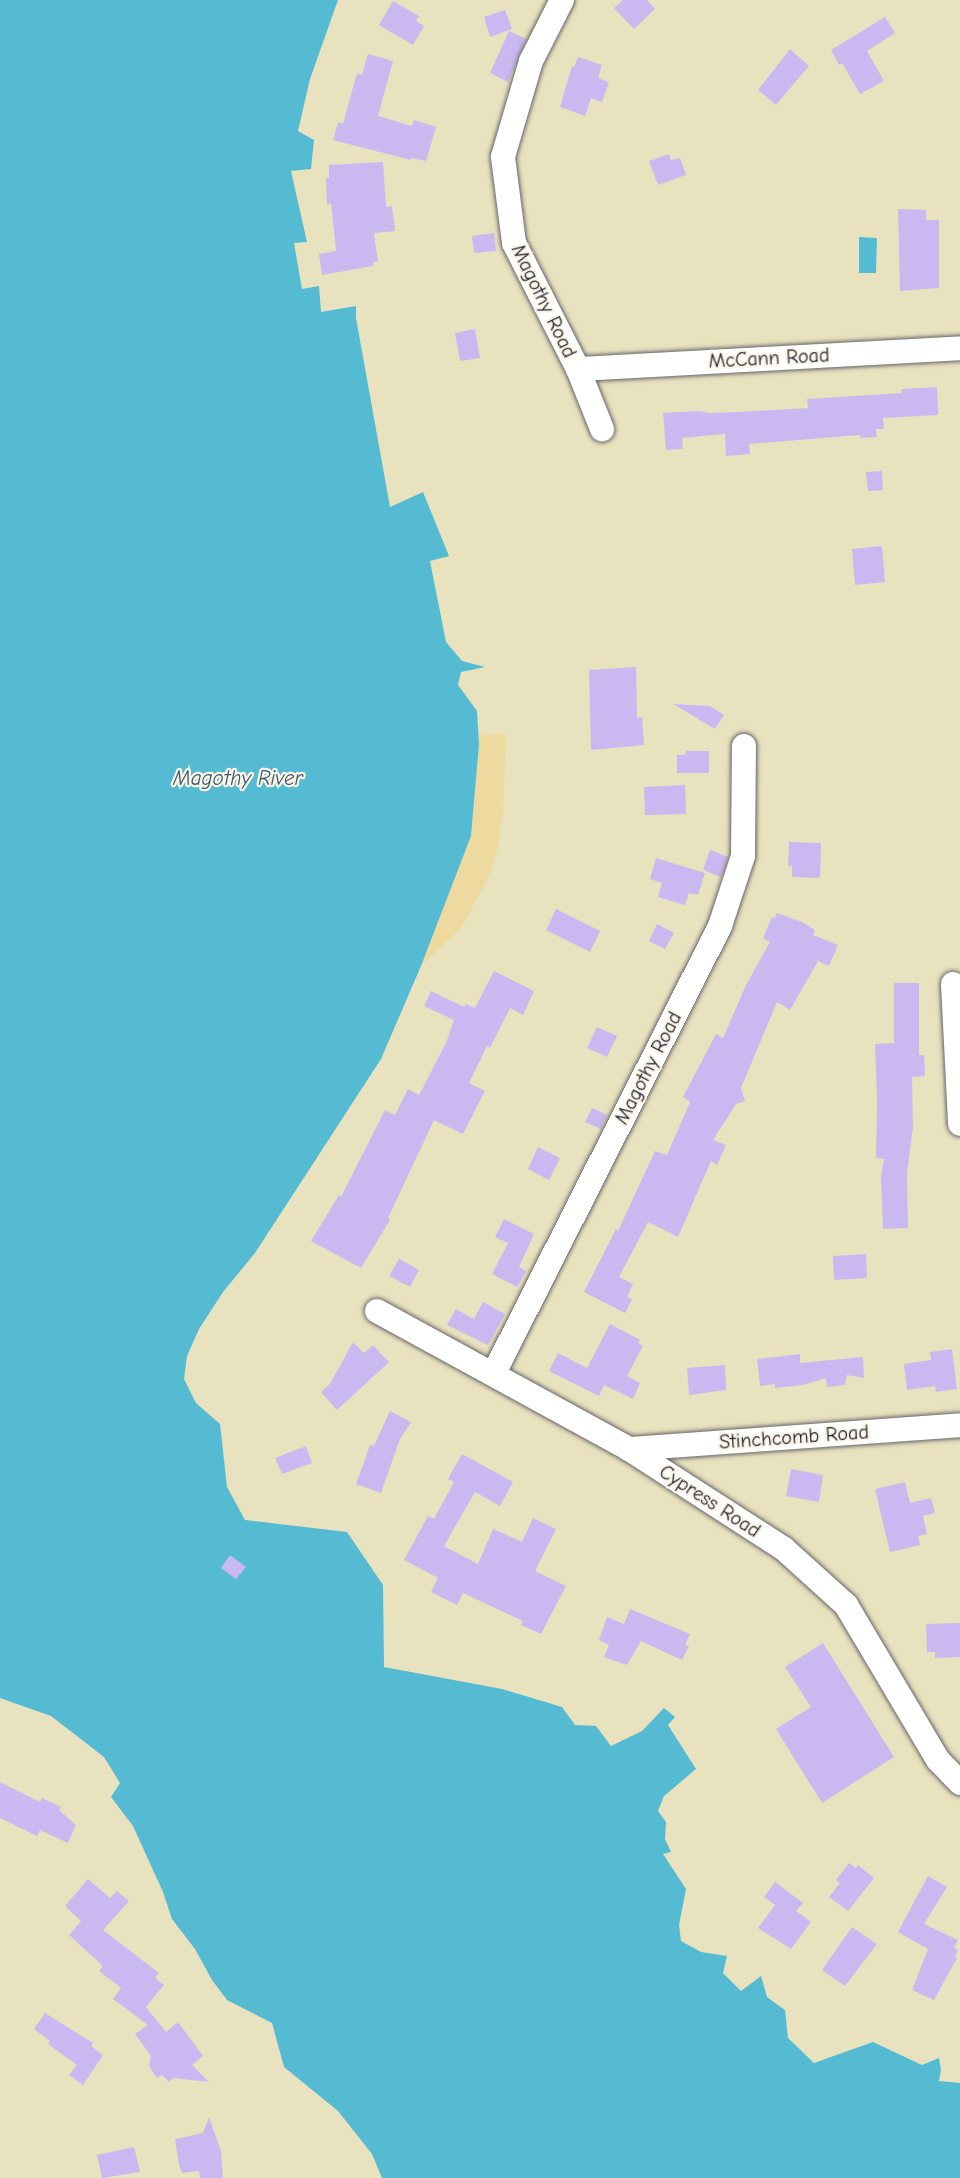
<!DOCTYPE html>
<style>
body{margin:0}
#map{position:relative;width:960px;height:2178px;overflow:hidden;background:#e9e2bf;font-family:"Comic Neue",sans-serif}
div>[style]{position:absolute}
[style*='--x']{left:calc(var(--x)*1px);top:calc(var(--y)*1px);width:calc(var(--w)*1px);rotate:calc(var(--a)*1deg)}
.sand>*{inset:0;background:#eeda9e}
.water>*{inset:0;background:#54bbd2}
.building>*{inset:0;background:#cab9f1}
.roads{filter:drop-shadow(0 0 2px #686569) drop-shadow(0 0 2px #686569)}
.minor>*{height:24px;margin:-12px;padding:0 12px;transform-origin:12px;border-radius:12px;background:#fff}
span{translate:-50% -50%;white-space:nowrap;text-align:center;line-height:1.15;-webkit-text-stroke:4.5px #fcf5e5;paint-order:stroke}
.street-label{font-size:20px;color:#22223b}
.water-label{font-size:21px;color:#345870;font-style:italic}
</style>
<div id="map">
<div class="sand">
<i style="clip-path:polygon(506px 734px,503px 813px,497px 852px,487px 881px,461px 928px,421px 966px,471px 836px,479px 735px)"></i>
</div>
<div class="water">
<i style="clip-path:polygon(0 0,338px 0,310px 79px,298px 131px,314px 140px,311px 169px,291px 171px,307px 242px,294px 243px,302px 289px,319px 286px,321px 312px,356px 306px,356px 318px,390px 507px,423px 492px,449px 556px,430px 561px,446px 642px,462px 661px,485px 667px,461px 672px,458px 685px,477px 711px,479px 744px,471px 836px,421px 966px,381px 1059px,255px 1253px,223px 1292px,199px 1329px,187px 1356px,184px 1379px,196px 1403px,220px 1424px,227px 1487px,245px 1520px,347px 1532px,383px 1585px,384px 1667px,502px 1689px,562px 1707px,575px 1725px,596px 1726px,611px 1746px,642px 1731px,664px 1708px,675px 1717px,668px 1725px,696px 1769px,664px 1796px,658px 1811px,666px 1822px,665px 1839px,671px 1852px,663px 1854px,686px 1889px,679px 1925px,681px 1941px,701px 1952px,727px 1956px,723px 1973px,741px 1991px,761px 1976px,767px 1997px,785px 2010px,788px 2038px,814px 2063px,873px 2042px,922px 2065px,939px 2058px,941px 2070px,939px 2081px,960px 2083px,960px 2178px,382px 2178px,372px 2154px,338px 2111px,284px 2067px,272px 2023px,227px 2000px,212px 1980px,195px 1949px,172px 1919px,163px 1892px,133px 1826px,111px 1797px,120px 1783px,104px 1757px,51px 1716px,0 1698px)"></i>
<i style="clip-path:polygon(859px 237px,877px 238px,876px 273px,859px 273px)"></i>
</div>
<div class="building">
<i style="clip-path:polygon(623px 0,647px 0,655px 9px,634px 29px,614px 8px)"></i>
<i style="clip-path:polygon(393px 1px,419px 16px,416px 21px,424px 26px,413px 45px,379px 25px)"></i>
<i style="clip-path:polygon(505px 10px,512px 29px,490px 37px,484px 17px)"></i>
<i style="clip-path:polygon(885px 17px,895px 33px,867px 51px,884px 81px,860px 94px,842px 63px,839px 65px,831px 50px)"></i>
<i style="clip-path:polygon(509px 31px,526px 39px,508px 82px,490px 73px)"></i>
<i style="clip-path:polygon(790px 49px,809px 66px,776px 105px,758px 90px)"></i>
<i style="clip-path:polygon(368px 54px,393px 61px,378px 116px,412px 126px,414px 120px,436px 127px,426px 161px,411px 158px,411px 160px,333px 140px,338px 122px,343px 124px,357px 73px,362px 75px)"></i>
<i style="clip-path:polygon(578px 57px,602px 65px,598px 78px,609px 82px,602px 102px,591px 98px,585px 116px,560px 107px,572px 66px,574px 67px)"></i>
<i style="clip-path:polygon(669px 154px,671px 160px,680px 158px,686px 175px,658px 185px,649px 161px)"></i>
<i style="clip-path:polygon(383px 162px,386px 207px,392px 206px,395px 231px,374px 233px,378px 262px,373px 262px,373px 266px,322px 275px,319px 254px,336px 251px,331px 203px,327px 204px,326px 178px,329px 178px,329px 165px)"></i>
<i style="clip-path:polygon(898px 209px,926px 210px,926px 220px,939px 220px,939px 288px,900px 291px)"></i>
<i style="clip-path:polygon(494px 233px,496px 251px,474px 253px,472px 236px)"></i>
<i style="clip-path:polygon(475px 329px,480px 358px,460px 361px,455px 333px)"></i>
<i style="clip-path:polygon(937px 387px,938px 415px,883px 418px,884px 429px,876px 429px,877px 437px,861px 438px,860px 435px,749px 444px,750px 454px,726px 456px,725px 434px,682px 438px,683px 449px,666px 450px,663px 413px,699px 411px,709px 413px,738px 412px,808px 408px,807px 399px,902px 393px,901px 389px)"></i>
<i style="clip-path:polygon(882px 471px,883px 490px,868px 491px,866px 472px)"></i>
<i style="clip-path:polygon(882px 546px,885px 582px,855px 585px,852px 549px)"></i>
<i style="clip-path:polygon(636px 667px,637px 718px,642px 717px,644px 745px,591px 750px,589px 670px)"></i>
<i style="clip-path:polygon(673px 704px,710px 706px,724px 715px,715px 729px)"></i>
<i style="clip-path:polygon(686px 751px,709px 751px,709px 773px,677px 773px,677px 755px,685px 755px)"></i>
<i style="clip-path:polygon(685px 785px,686px 814px,645px 815px,644px 787px)"></i>
<i style="clip-path:polygon(789px 842px,821px 843px,820px 878px,792px 877px,792px 866px,788px 866px)"></i>
<i style="clip-path:polygon(710px 850px,728px 857px,721px 877px,703px 870px)"></i>
<i style="clip-path:polygon(656px 858px,705px 873px,698px 895px,689px 893px,685px 905px,658px 897px,662px 883px,650px 879px)"></i>
<i style="clip-path:polygon(556px 909px,600px 931px,590px 952px,546px 930px)"></i>
<i style="clip-path:polygon(777px 913px,802px 922px,815px 930px,813px 935px,838px 945px,829px 966px,818px 961px,790px 1010px,777px 1002px,741px 1088px,745px 1101px,736px 1104px,713px 1140px,726px 1145px,717px 1165px,711px 1161px,678px 1237px,648px 1222px,619px 1277px,633px 1284px,627px 1297px,632px 1299px,625px 1313px,584px 1292px,616px 1229px,618px 1231px,655px 1151px,667px 1155px,690px 1102px,683px 1097px,716px 1034px,723px 1038px,746px 985px,770px 942px,763px 938px,772px 917px,775px 918px)"></i>
<i style="clip-path:polygon(657px 924px,674px 933px,665px 949px,649px 941px)"></i>
<i style="clip-path:polygon(494px 971px,534px 991px,523px 1015px,510px 1008px,490px 1048px,487px 1046px,469px 1083px,485px 1091px,463px 1134px,434px 1120px,388px 1218px,390px 1220px,361px 1268px,311px 1241px,339px 1195px,341px 1197px,385px 1110px,395px 1115px,408px 1089px,419px 1095px,446px 1043px,454px 1020px,424px 1006px,431px 991px,464px 1007px,466px 1004px,475px 1008px)"></i>
<i style="clip-path:polygon(894px 983px,919px 983px,919px 1055px,924px 1055px,925px 1076px,912px 1077px,913px 1127px,907px 1173px,908px 1228px,883px 1229px,881px 1176px,884px 1159px,876px 1158px,877px 1100px,875px 1044px,894px 1043px)"></i>
<i style="clip-path:polygon(597px 1027px,617px 1036px,607px 1057px,587px 1048px)"></i>
<i style="clip-path:polygon(592px 1108px,607px 1115px,601px 1129px,585px 1122px)"></i>
<i style="clip-path:polygon(538px 1147px,560px 1158px,549px 1180px,528px 1169px)"></i>
<i style="clip-path:polygon(504px 1219px,534px 1234px,519px 1267px,526px 1271px,517px 1287px,492px 1274px,508px 1243px,495px 1237px)"></i>
<i style="clip-path:polygon(866px 1254px,867px 1278px,834px 1280px,833px 1256px)"></i>
<i style="clip-path:polygon(399px 1259px,419px 1270px,410px 1287px,389px 1276px)"></i>
<i style="clip-path:polygon(483px 1302px,505px 1314px,488px 1345px,447px 1325px,456px 1309px,474px 1319px)"></i>
<i style="clip-path:polygon(610px 1324px,640px 1340px,638px 1343px,643px 1346px,627px 1376px,640px 1383px,633px 1399px,604px 1385px,599px 1396px,549px 1371px,558px 1353px,587px 1368px)"></i>
<i style="clip-path:polygon(353px 1342px,364px 1353px,373px 1345px,389px 1362px,337px 1410px,321px 1392px,330px 1384px)"></i>
<i style="clip-path:polygon(952px 1349px,957px 1389px,936px 1392px,935px 1386px,907px 1390px,904px 1364px,931px 1360px,930px 1352px)"></i>
<i style="clip-path:polygon(800px 1354px,800px 1363px,863px 1357px,864px 1378px,847px 1375px,845px 1385px,827px 1387px,826px 1378px,803px 1385px,775px 1388px,775px 1384px,760px 1386px,757px 1359px)"></i>
<i style="clip-path:polygon(725px 1365px,726px 1390px,689px 1395px,687px 1368px)"></i>
<i style="clip-path:polygon(390px 1411px,411px 1422px,400px 1439px,381px 1493px,356px 1484px,370px 1445px,374px 1446px)"></i>
<i style="clip-path:polygon(306px 1446px,312px 1463px,282px 1474px,275px 1458px)"></i>
<i style="clip-path:polygon(462px 1454px,513px 1482px,500px 1506px,475px 1492px,444px 1546px,478px 1564px,493px 1529px,522px 1542px,533px 1518px,556px 1529px,535px 1571px,566px 1586px,541px 1634px,521px 1625px,523px 1621px,463px 1593px,457px 1605px,431px 1592px,438px 1578px,404px 1560px,428px 1516px,434px 1519px,454px 1482px,448px 1479px)"></i>
<i style="clip-path:polygon(791px 1469px,823px 1475px,819px 1502px,786px 1496px)"></i>
<i style="clip-path:polygon(905px 1482px,910px 1503px,931px 1498px,935px 1513px,923px 1516px,927px 1534px,918px 1536px,920px 1545px,890px 1552px,875px 1489px)"></i>
<i style="clip-path:polygon(230px 1555px,246px 1567px,236px 1579px,221px 1568px)"></i>
<i style="clip-path:polygon(630px 1609px,690px 1634px,685px 1645px,689px 1646px,682px 1660px,641px 1641px,627px 1665px,604px 1657px,609px 1645px,599px 1640px,607px 1617px,624px 1624px)"></i>
<i style="clip-path:polygon(960px 1623px,960px 1657px,935px 1658px,935px 1652px,927px 1652px,926px 1624px)"></i>
<i style="clip-path:polygon(823px 1643px,894px 1757px,822px 1803px,776px 1729px,811px 1707px,785px 1667px)"></i>
<i style="clip-path:polygon(0 1782px,40px 1802px,42px 1798px,61px 1807px,59px 1810px,76px 1825px,68px 1843px,40px 1830px,37px 1836px,0 1818px)"></i>
<i style="clip-path:polygon(849px 1863px,856px 1868px,858px 1865px,874px 1878px,848px 1911px,829px 1897px,840px 1883px,836px 1880px)"></i>
<i style="clip-path:polygon(928px 1876px,947px 1887px,924px 1924px,958px 1940px,954px 1948px,958px 1950px,955px 1956px,957px 1958px,934px 2000px,912px 1990px,928px 1949px,898px 1932px)"></i>
<i style="clip-path:polygon(88px 1879px,110px 1898px,117px 1891px,129px 1901px,103px 1930px,159px 1973px,155px 1978px,164px 1985px,146px 2007px,166px 2032px,178px 2022px,203px 2056px,192px 2065px,209px 2082px,173px 2078px,169px 2082px,162px 2075px,157px 2078px,149px 2066px,151px 2056px,135px 2034px,148px 2025px,113px 1999px,121px 1988px,99px 1971px,103px 1966px,69px 1935px,81px 1921px,65px 1906px)"></i>
<i style="clip-path:polygon(775px 1882px,803px 1903px,796px 1911px,811px 1922px,791px 1949px,758px 1928px,775px 1905px,764px 1897px)"></i>
<i style="clip-path:polygon(852px 1927px,877px 1944px,845px 1986px,822px 1970px)"></i>
<i style="clip-path:polygon(45px 2013px,93px 2043px,91px 2046px,103px 2055px,83px 2085px,69px 2075px,77px 2065px,48px 2044px,50px 2041px,34px 2029px)"></i>
<i style="clip-path:polygon(209px 2117px,221px 2151px,223px 2178px,200px 2178px,199px 2171px,182px 2173px,179px 2165px,175px 2139px,203px 2133px)"></i>
<i style="clip-path:polygon(134px 2147px,140px 2172px,102px 2178px,97px 2155px)"></i>
</div>
<div class="roads">
<div class="minor">
<i style="--x:562;--y:0;--w:68;--a:116.9"></i>
<i style="--x:531;--y:61;--w:100;--a:106.3"></i>
<i style="--x:503;--y:157;--w:87;--a:82.7"></i>
<i style="--x:514;--y:243;--w:141;--a:63.1"></i>
<i style="--x:578;--y:369;--w:65;--a:68.2"></i>
<i style="--x:578;--y:369;--w:383;--a:-3.1"></i>
<i style="--x:953;--y:984;--w:140;--a:87.1"></i>
<i style="--x:377;--y:1311;--w:287;--a:28.7"></i>
<i style="--x:629;--y:1449;--w:184;--a:32.8"></i>
<i style="--x:784;--y:1549;--w:84;--a:42.1"></i>
<i style="--x:846;--y:1605;--w:180;--a:59.3"></i>
<i style="--x:938;--y:1760;--w:32;--a:46"></i>
<i style="--x:494;--y:1373;--w:501;--a:-63.18"></i>
<i style="--x:720;--y:926;--w:74;--a:-71.8"></i>
<i style="--x:743;--y:856;--w:110;--a:-89.5"></i>
<i style="--x:629;--y:1449;--w:332;--a:-4.1"></i>
</div>
</div>
<div class="street-label">
<span style="left:544px;top:301px;rotate:64deg">Magothy Road</span>
<span style="left:769px;top:358px;rotate:-3deg">McCann Road</span>
<span style="left:648px;top:1068px;rotate:-63deg">Magothy Road</span>
<span style="left:794px;top:1437px;rotate:-4deg">Stinchcomb Road</span>
<span style="left:710px;top:1501px;rotate:33deg">Cypress Road</span>
</div>
<div class="water-label">
<span style="left:238px;top:778px">Magothy River</span>
</div>
</div>
